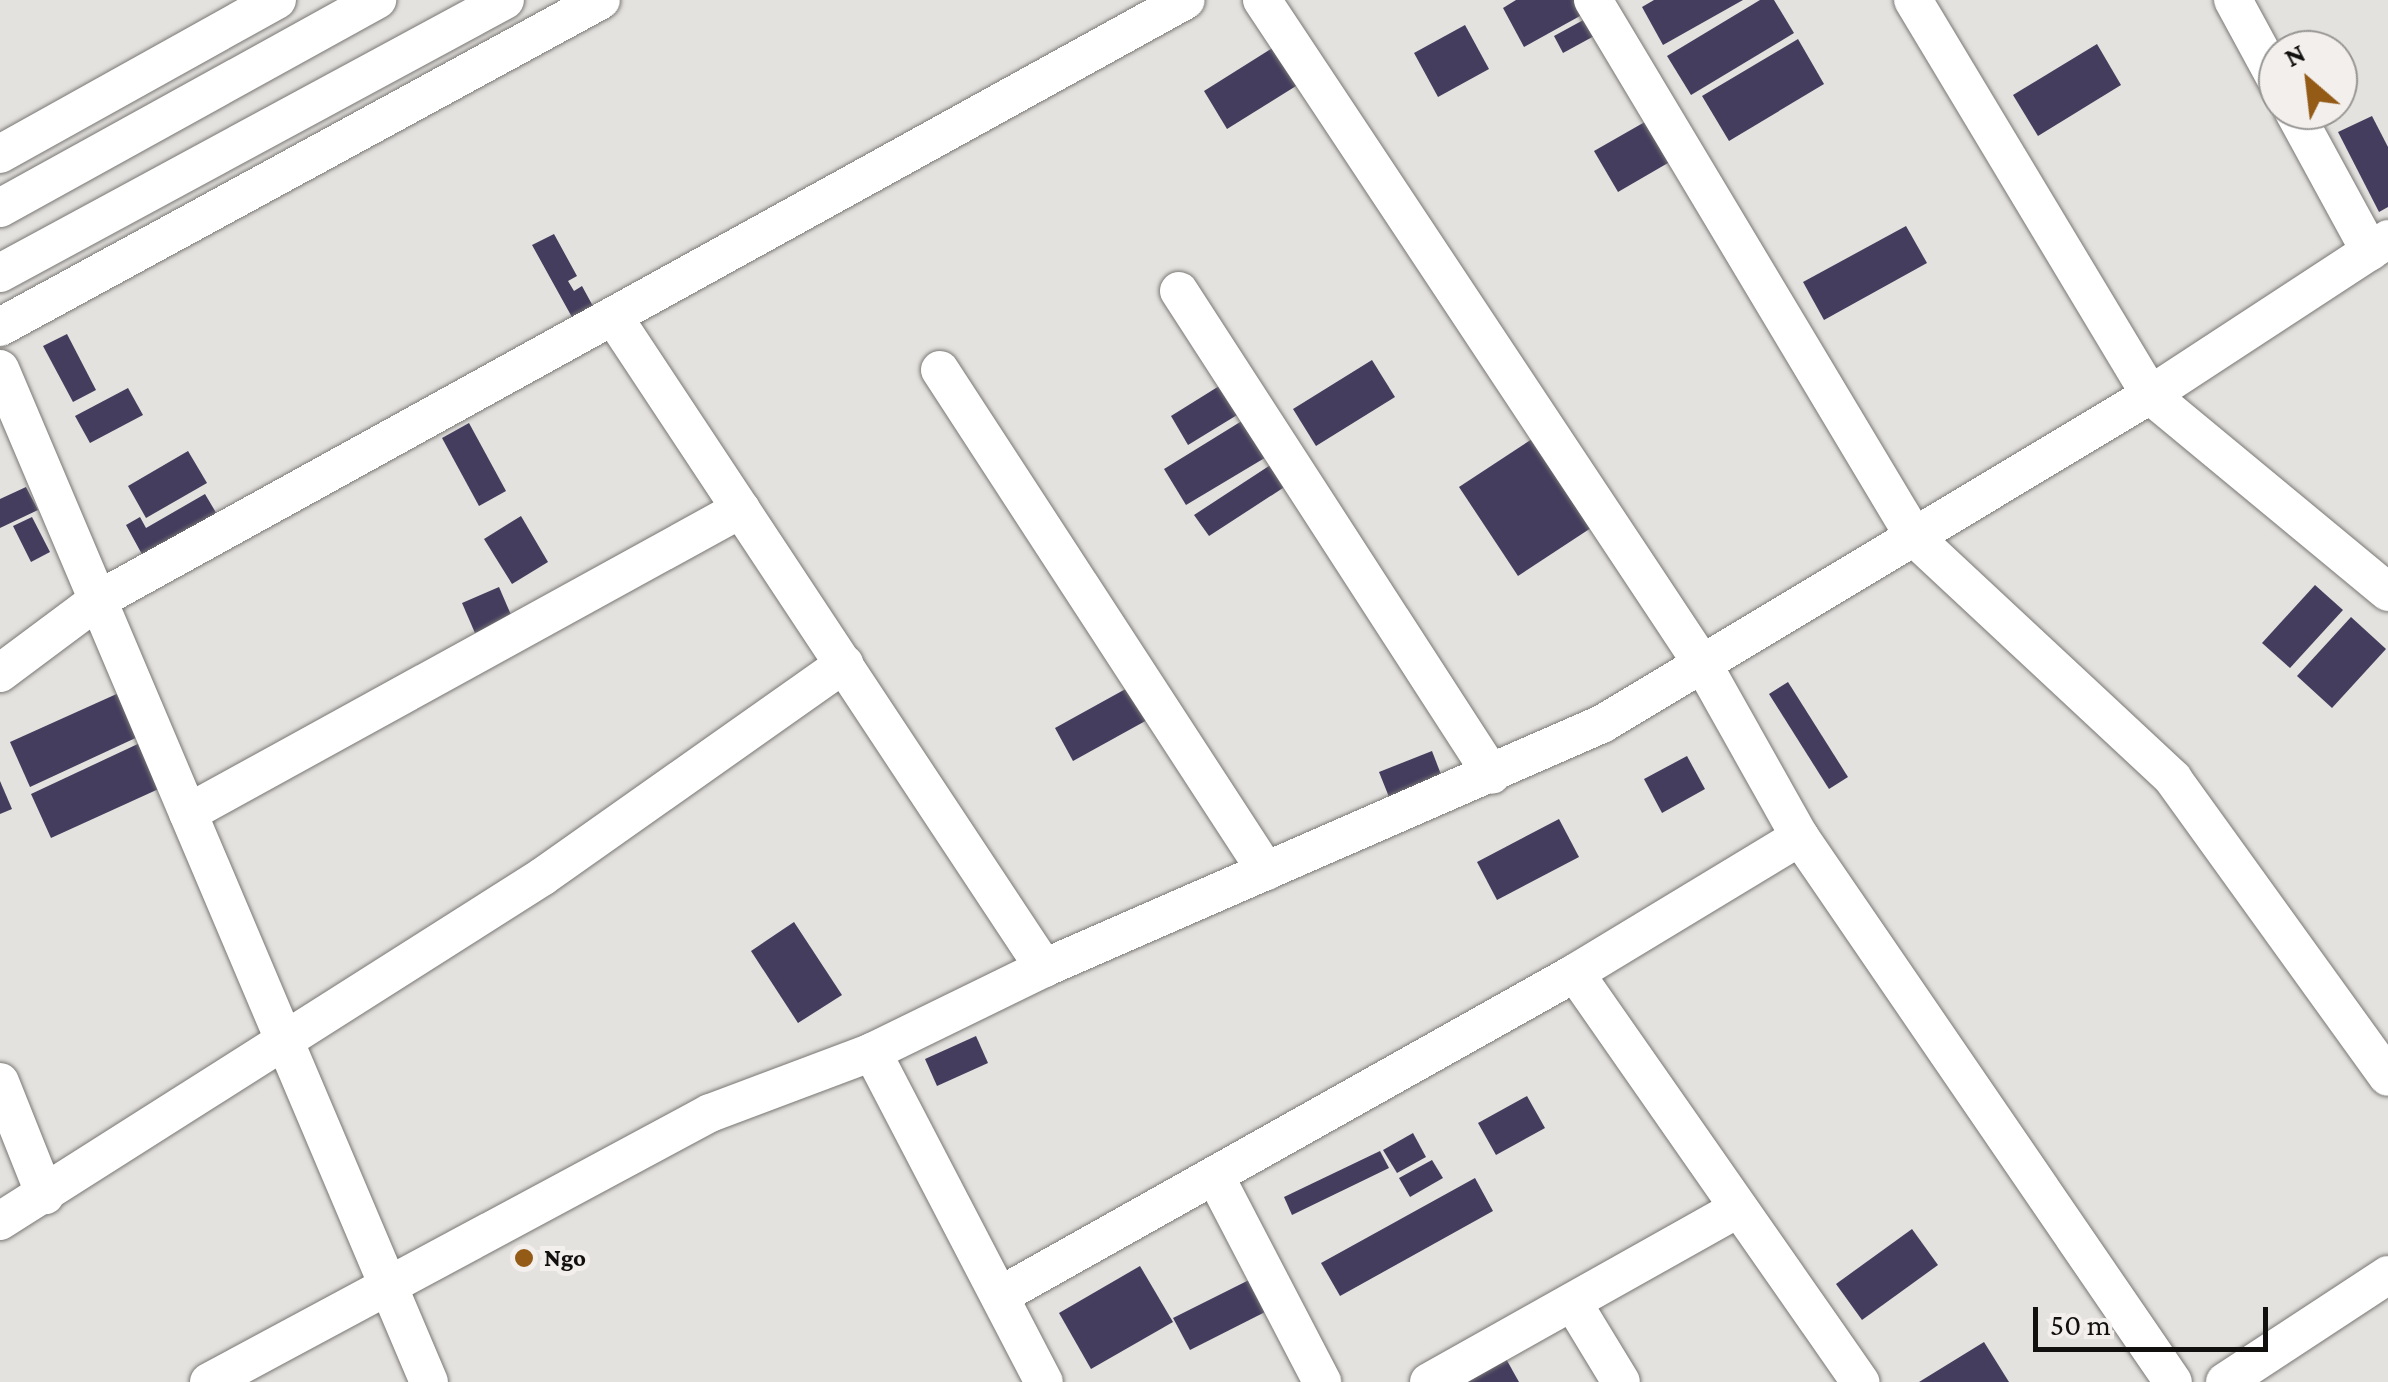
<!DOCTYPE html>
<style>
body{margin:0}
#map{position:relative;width:2388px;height:1382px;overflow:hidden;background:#e4e2df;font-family:"Crimson Pro",serif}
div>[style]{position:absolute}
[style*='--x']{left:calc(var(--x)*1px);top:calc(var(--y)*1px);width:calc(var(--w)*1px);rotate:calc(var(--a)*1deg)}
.building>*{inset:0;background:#443d5e}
.roads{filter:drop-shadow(0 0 2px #797774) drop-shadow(0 0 2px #797774)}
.minor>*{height:38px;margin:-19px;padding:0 19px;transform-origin:19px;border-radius:19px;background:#fff}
.dots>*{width:28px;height:28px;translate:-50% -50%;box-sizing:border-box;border:5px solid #f2efec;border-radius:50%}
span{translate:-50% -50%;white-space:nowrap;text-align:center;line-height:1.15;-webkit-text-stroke:10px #f2efec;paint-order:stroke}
.poi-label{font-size:25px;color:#11100f;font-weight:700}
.left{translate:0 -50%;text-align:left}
.north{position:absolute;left:2258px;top:30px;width:100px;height:100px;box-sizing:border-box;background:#f2efec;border:2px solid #989694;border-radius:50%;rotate:332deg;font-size:28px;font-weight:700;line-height:40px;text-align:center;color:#11100f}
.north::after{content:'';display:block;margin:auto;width:35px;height:45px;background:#945b17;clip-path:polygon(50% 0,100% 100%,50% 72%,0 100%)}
.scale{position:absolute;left:2033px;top:1307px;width:235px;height:45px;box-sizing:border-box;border:5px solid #11100f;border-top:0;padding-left:12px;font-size:30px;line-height:35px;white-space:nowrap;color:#11100f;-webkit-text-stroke:8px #f2efec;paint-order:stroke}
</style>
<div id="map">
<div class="building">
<i style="clip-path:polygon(1516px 0,1595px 0,1598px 6px,1524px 47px,1503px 8px)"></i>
<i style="clip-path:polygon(1654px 0,1743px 0,1663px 45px,1642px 7px)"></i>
<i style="clip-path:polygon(1760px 0,1774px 0,1794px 33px,1691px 95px,1667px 56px)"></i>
<i style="clip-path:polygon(1587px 18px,1596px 35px,1563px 53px,1554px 36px)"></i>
<i style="clip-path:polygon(1465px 25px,1489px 69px,1438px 97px,1414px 53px)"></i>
<i style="clip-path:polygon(1798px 39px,1824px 84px,1729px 141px,1702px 96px)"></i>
<i style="clip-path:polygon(1282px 42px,1296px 86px,1227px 129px,1204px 91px)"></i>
<i style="clip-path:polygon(2097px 44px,2121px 85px,2038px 136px,2013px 95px)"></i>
<i style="clip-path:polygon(1657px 115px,1680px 156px,1618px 192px,1594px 151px)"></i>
<i style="clip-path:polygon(2372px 116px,2388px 147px,2388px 207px,2379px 212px,2338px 132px)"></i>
<i style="clip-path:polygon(1906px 226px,1927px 263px,1824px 320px,1803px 282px)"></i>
<i style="clip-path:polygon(554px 234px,577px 276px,568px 281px,574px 291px,582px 286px,594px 308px,573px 319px,532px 245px)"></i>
<i style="clip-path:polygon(67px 334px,96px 390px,73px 402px,43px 346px)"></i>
<i style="clip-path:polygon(1372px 360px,1395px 397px,1316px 446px,1293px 409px)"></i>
<i style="clip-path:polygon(1224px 383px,1242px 412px,1188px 445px,1171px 416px)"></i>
<i style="clip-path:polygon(128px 388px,143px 415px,90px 443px,75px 416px)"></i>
<i style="clip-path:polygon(1245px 419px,1268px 456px,1186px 505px,1164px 469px)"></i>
<i style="clip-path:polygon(469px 423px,506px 491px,479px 506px,442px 438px)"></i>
<i style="clip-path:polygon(1535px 437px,1594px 526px,1518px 576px,1459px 487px)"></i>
<i style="clip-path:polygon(188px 451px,207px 483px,146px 518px,128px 486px)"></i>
<i style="clip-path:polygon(1272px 464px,1286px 486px,1209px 536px,1194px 515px)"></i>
<i style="clip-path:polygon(26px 487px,38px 510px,0 528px,0 499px)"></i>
<i style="clip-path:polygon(205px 494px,218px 516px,144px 558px,126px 525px,140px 517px,146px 528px)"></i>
<i style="clip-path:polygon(521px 516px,548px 562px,512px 584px,484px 539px)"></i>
<i style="clip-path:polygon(32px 517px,50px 552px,31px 562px,13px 526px)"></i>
<i style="clip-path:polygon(2315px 585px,2343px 610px,2290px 668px,2262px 643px)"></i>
<i style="clip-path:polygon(499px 587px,512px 617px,475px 633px,462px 603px)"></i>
<i style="clip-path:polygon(2351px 617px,2386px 649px,2332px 708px,2297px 676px)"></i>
<i style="clip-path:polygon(1140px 681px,1158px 714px,1073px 761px,1055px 728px)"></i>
<i style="clip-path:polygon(1788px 682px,1848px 777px,1829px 789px,1769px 694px)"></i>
<i style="clip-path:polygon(121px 692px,142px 735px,30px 787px,10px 742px)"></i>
<i style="clip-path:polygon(142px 742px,163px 787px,51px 838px,31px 794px)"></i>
<i style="clip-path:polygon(1432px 751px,1442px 777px,1389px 797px,1379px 772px)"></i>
<i style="clip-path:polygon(1687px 756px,1705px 789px,1662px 813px,1644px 779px)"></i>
<i style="clip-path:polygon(0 781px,12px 809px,0 814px)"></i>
<i style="clip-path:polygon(1559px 819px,1579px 857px,1497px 900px,1477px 862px)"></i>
<i style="clip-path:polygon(794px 922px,842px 995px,798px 1023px,751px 951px)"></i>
<i style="clip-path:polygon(976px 1036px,988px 1063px,937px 1086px,925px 1059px)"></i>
<i style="clip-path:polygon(1527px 1096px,1545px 1128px,1496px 1155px,1478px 1123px)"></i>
<i style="clip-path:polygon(1413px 1133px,1426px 1157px,1397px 1173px,1383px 1150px)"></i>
<i style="clip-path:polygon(1380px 1151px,1389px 1168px,1292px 1215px,1284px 1197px)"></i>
<i style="clip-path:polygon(1432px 1160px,1443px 1178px,1410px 1197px,1399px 1178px)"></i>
<i style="clip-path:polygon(1475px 1178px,1493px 1211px,1340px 1296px,1321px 1263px)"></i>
<i style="clip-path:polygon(1912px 1229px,1938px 1265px,1862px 1320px,1836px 1284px)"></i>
<i style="clip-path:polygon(1140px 1266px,1173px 1322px,1091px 1369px,1059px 1313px)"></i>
<i style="clip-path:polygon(1265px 1272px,1281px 1304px,1190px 1350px,1173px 1318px)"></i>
<i style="clip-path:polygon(1984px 1342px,2009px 1382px,1919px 1382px)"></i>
<i style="clip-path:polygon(1505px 1357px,1519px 1382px,1461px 1382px)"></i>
</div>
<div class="roads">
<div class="minor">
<i style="--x:1262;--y:0;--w:802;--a:56.45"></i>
<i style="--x:1705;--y:668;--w:194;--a:60.7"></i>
<i style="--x:1800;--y:837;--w:660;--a:55.61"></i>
<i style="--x:1593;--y:0;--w:627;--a:59.1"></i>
<i style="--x:1915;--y:538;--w:353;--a:43"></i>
<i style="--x:2173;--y:779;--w:367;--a:54.2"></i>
<i style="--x:1913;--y:0;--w:461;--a:59"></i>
<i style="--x:2150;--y:395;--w:309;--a:39.6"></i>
<i style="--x:2233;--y:0;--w:94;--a:61.5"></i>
<i style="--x:2293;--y:110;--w:161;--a:61.4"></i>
<i style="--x:0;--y:154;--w:317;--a:-29.1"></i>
<i style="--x:0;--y:208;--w:431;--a:-28.9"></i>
<i style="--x:0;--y:273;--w:574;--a:-28.4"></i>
<i style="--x:1179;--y:291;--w:576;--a:57.11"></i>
<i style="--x:613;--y:316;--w:782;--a:56.53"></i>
<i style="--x:0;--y:327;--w:684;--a:-28.55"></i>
<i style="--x:0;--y:369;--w:1100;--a:67.05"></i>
<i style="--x:940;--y:370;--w:598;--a:56.95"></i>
<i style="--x:0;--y:673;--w:122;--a:-36.7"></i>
<i style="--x:98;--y:600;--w:1242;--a:-28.88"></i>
<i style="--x:188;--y:813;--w:631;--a:-28.8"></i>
<i style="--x:1575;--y:973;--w:499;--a:55.1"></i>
<i style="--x:872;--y:1052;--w:372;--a:62.5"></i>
<i style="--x:0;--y:1082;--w:122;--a:68.3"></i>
<i style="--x:1216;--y:1178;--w:230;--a:62.5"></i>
<i style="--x:0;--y:1221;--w:642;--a:-32.4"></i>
<i style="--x:542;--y:877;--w:370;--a:-35.2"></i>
<i style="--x:1001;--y:1295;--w:658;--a:-29.29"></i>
<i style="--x:1575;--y:973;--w:263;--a:-31.2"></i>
<i style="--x:1573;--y:1303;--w:92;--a:58.7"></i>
<i style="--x:209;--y:1382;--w:569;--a:-28.23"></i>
<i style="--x:710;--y:1113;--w:173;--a:-20.6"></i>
<i style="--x:872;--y:1052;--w:191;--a:-26"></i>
<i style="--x:1044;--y:968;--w:609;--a:-23.62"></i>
<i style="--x:1602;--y:724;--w:639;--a:-30.98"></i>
<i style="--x:2150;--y:395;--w:285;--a:-33.2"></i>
<i style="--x:1429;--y:1382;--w:351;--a:-29.3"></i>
<i style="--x:2225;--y:1382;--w:195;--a:-33.3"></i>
</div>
</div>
<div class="dots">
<i style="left:524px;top:1258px;background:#945b17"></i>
</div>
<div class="poi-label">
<span class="left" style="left:544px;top:1258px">Ngo</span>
</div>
<div class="north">N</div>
<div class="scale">50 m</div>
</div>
